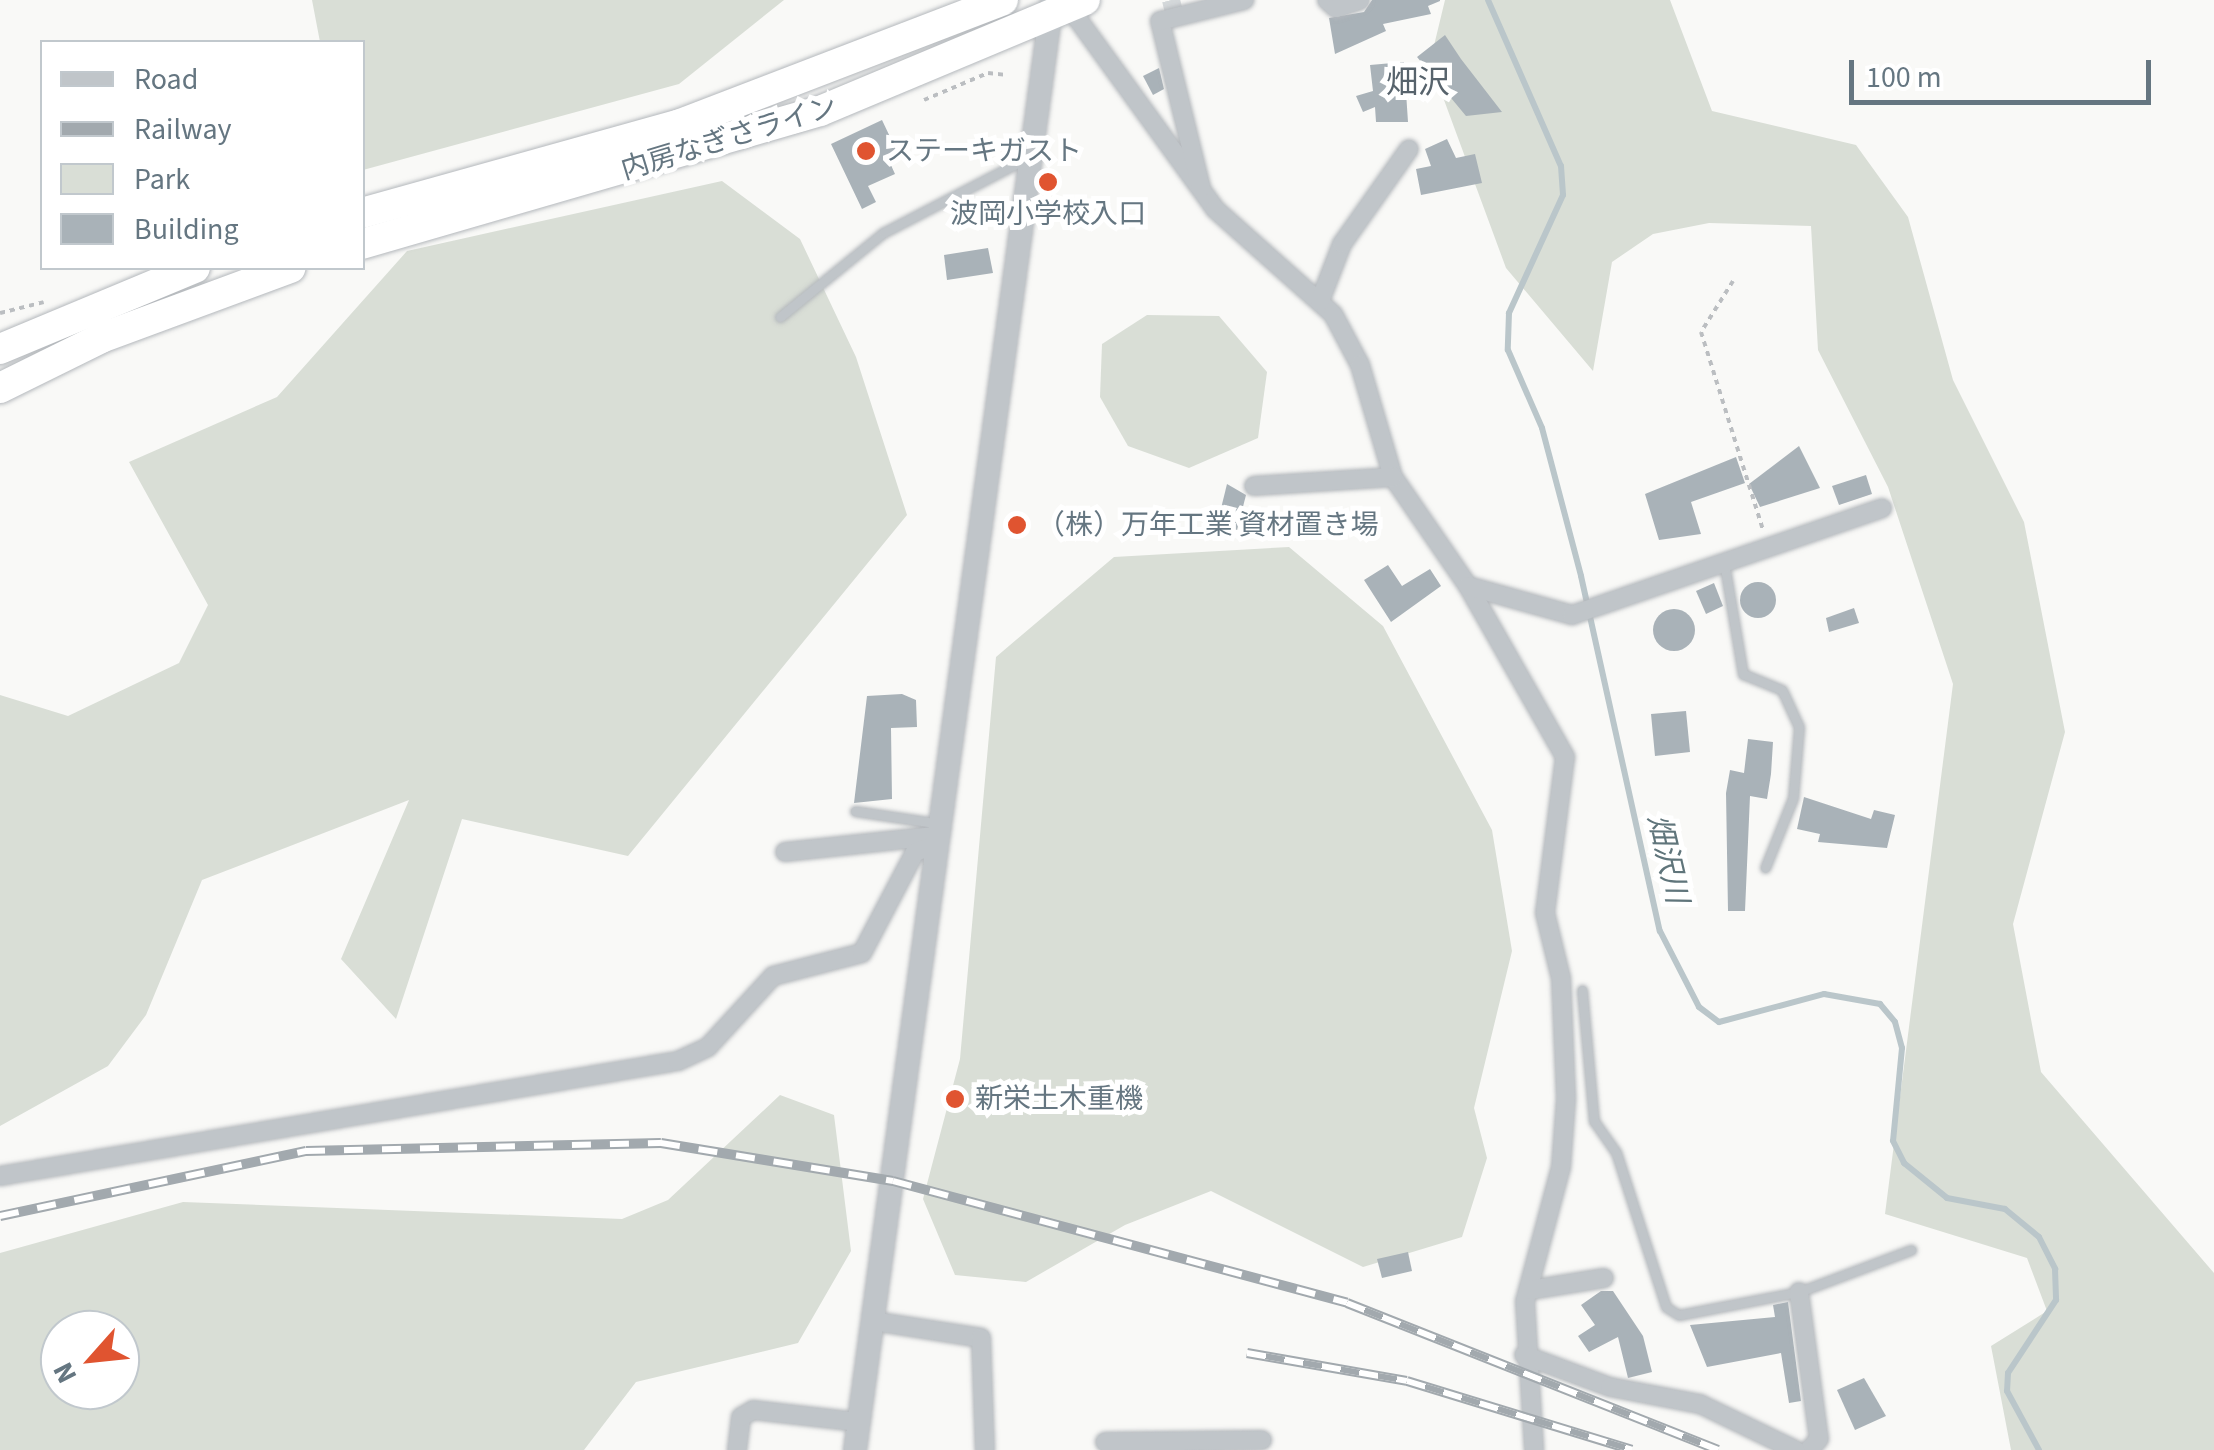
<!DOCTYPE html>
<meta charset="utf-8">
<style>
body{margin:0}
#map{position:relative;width:2214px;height:1450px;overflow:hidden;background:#f9f9f7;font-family:"Source Sans 3","Noto Sans JP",sans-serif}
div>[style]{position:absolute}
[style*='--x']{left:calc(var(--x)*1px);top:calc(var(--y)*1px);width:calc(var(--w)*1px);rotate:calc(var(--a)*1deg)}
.green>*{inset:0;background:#d9ded6}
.stream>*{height:6px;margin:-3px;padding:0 3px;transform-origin:3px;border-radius:3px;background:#bac6ca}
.building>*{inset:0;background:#a9b2b8}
.round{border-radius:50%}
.minor-tunnel>*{height:18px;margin-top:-9px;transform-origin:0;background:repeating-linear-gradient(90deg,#d4d8da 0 18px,transparent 0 27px)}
.path>*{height:4px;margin-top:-2px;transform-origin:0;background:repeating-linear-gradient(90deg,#bbbec1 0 5px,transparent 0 10px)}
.roads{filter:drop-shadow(0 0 2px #b4b8bc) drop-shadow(0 0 2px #b4b8bc)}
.service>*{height:9px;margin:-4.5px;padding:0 4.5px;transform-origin:4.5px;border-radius:4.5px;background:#c0c5c9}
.minor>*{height:18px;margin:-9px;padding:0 9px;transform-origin:9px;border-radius:9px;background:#c0c5c9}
.tertiary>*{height:22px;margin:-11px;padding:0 11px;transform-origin:11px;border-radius:11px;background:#c0c5c9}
.trunk>*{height:30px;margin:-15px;padding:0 15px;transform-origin:15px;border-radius:15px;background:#fff}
.rail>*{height:10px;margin-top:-5px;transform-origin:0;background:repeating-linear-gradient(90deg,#fff 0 19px,#a2a9ae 0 38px);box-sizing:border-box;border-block:2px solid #a2a9ae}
.dots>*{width:28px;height:28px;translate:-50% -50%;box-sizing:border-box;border:5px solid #fff;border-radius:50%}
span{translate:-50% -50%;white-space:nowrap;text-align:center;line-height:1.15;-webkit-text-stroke:10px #fff;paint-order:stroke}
.street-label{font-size:28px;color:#657681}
.poi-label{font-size:28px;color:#657681}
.left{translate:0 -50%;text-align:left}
.water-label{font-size:30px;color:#60757b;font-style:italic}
.quarter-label{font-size:32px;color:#57636c}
.legend{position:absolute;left:40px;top:40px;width:325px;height:230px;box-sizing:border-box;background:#fff;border:2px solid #c1c8cd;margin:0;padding:12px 18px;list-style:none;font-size:30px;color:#657681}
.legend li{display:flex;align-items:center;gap:20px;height:50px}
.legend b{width:50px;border:2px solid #c1c8cd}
.north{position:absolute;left:40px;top:1310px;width:100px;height:100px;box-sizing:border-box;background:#fff;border:2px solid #c1c8cd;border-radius:50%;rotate:243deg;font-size:28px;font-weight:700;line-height:40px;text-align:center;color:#657681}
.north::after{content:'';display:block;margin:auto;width:35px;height:45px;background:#e05430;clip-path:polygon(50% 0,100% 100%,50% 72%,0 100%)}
.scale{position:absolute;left:1849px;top:60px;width:302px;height:45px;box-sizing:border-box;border:5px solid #657681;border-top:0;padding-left:12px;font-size:30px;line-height:35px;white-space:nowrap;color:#657681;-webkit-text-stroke:8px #fff;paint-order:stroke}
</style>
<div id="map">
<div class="green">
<i style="clip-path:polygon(312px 0,784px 0,679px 84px,363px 170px,362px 42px,320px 42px)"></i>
<i style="clip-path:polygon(1445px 0,1670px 0,1712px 111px,1856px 145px,1908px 217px,1953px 380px,2024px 522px,2065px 732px,2013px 924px,2041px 1072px,2214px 1273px,2214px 1450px,2011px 1450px,1991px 1346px,2047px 1311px,2027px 1258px,1885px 1214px,1953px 684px,1888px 487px,1818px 350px,1811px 226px,1709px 223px,1653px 234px,1612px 262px,1593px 371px,1506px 268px,1430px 62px)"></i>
<i style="clip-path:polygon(722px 181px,800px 239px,856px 357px,907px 515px,628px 856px,462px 819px,396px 1019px,341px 959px,409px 800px,202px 880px,146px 1015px,108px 1066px,0 1126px,0 695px,68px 716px,179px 663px,208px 605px,129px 462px,277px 397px,407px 251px)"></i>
<i style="clip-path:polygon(1147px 315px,1219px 316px,1267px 372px,1258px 438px,1189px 468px,1128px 446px,1100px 397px,1102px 344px)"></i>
<i style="clip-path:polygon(1289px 547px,1383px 626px,1492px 830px,1512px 951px,1474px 1108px,1487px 1158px,1462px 1237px,1363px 1267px,1211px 1191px,1125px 1225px,1026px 1282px,955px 1275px,923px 1199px,960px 1059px,996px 657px,1114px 557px)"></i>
<i style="clip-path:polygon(evenodd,780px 1095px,834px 1115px,851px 1251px,798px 1343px,636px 1382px,584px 1450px,0 1450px,0 1253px,183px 1202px,622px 1219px,668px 1200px,780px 1095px,60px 1330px,120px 1330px,120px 1390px,60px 1390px,60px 1330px)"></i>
</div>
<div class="stream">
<i style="--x:1488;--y:0;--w:181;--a:66.3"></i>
<i style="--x:1561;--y:166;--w:29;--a:86"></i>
<i style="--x:1563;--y:195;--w:130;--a:114.6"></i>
<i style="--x:1509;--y:313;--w:37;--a:92"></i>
<i style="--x:1508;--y:350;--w:85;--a:66.4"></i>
<i style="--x:1542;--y:428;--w:153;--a:75.2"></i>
<i style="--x:1581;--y:576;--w:364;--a:77.5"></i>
<i style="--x:1660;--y:931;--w:85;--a:62.8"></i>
<i style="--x:1699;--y:1007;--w:25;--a:37"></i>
<i style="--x:1719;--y:1022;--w:109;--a:-14.9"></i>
<i style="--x:1824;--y:994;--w:57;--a:10.1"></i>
<i style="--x:1880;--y:1004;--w:23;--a:50"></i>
<i style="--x:1895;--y:1022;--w:27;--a:75"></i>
<i style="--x:1902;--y:1048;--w:93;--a:95.5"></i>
<i style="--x:1893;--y:1141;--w:25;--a:63"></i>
<i style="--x:1904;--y:1163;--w:55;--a:39.1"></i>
<i style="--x:1947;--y:1198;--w:59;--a:10.7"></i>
<i style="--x:2005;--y:1209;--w:44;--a:39.5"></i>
<i style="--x:2039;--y:1237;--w:36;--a:63"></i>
<i style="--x:2055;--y:1269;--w:31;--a:88"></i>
<i style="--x:2056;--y:1300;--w:87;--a:123.3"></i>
<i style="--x:2008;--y:1373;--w:18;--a:93"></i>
<i style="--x:2007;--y:1391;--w:67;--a:61.5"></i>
</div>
<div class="building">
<i style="clip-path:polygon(1372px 0,1440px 0,1440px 1px,1428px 6px,1431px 14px,1383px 24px,1386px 31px,1335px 54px,1329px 18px,1364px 12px)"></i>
<i style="clip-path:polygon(1445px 35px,1461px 59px,1502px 112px,1466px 116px,1417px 57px)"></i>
<i style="clip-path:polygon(1404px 62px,1408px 122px,1376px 122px,1375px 107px,1363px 112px,1356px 96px,1373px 91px,1370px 65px)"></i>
<i style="clip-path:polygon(1159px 68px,1164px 89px,1153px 95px,1143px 76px)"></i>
<i style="clip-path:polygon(882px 120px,900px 158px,890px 163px,895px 174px,868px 186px,876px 202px,862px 209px,831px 144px)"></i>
<i style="clip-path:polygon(1447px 139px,1456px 158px,1475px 154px,1482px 183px,1421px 195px,1416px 169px,1431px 166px,1425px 149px)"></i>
<i style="clip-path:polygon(988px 248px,993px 273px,947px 280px,944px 255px)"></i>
<i style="clip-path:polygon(1799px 446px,1820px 488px,1760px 507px,1749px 484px)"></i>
<i style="clip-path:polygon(1736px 457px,1745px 483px,1691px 502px,1701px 534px,1659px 540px,1645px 494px)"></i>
<i style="clip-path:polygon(1866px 475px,1872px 494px,1839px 505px,1832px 486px)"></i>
<i style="clip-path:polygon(1227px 484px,1246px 495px,1235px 538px,1215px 533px)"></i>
<i style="clip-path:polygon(1388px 565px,1402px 586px,1430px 569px,1441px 586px,1391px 622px,1364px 580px)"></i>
<i class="round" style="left:1740px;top:582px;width:36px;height:36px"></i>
<i style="clip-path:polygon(1714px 583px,1723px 606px,1706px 614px,1696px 591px)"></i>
<i style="clip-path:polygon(1854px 608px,1859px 623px,1829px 632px,1826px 618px)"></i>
<i class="round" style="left:1653px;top:609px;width:42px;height:42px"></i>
<i style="clip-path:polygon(902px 694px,916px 700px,917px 727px,891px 728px,892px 799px,854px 803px,867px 696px)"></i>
<i style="clip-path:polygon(1686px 711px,1690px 752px,1655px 756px,1651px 714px)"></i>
<i style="clip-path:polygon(1748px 739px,1773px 742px,1771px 774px,1767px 799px,1750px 796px,1745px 911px,1728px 911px,1726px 793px,1730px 770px,1744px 773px)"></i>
<i style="clip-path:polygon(1804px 797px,1871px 819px,1874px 810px,1895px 815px,1887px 848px,1818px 842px,1820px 834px,1797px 829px)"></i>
<i style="clip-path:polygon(1408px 1252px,1412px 1271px,1382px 1278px,1377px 1259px)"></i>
<i style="clip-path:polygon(1601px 1291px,1613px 1291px,1643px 1336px,1652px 1372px,1628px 1378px,1618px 1337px,1589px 1352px,1578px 1336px,1595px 1325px,1581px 1305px)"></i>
<i style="clip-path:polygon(1788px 1302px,1801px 1401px,1789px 1403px,1781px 1353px,1707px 1367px,1690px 1325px,1775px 1317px,1773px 1305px)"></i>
<i style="clip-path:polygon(1864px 1378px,1886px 1416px,1855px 1430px,1837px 1390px)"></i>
</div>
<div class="minor-tunnel">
<i style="--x:1171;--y:0;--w:12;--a:76"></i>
</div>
<div class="path">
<i style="--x:924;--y:100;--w:69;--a:-22.9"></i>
<i style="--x:988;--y:73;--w:18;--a:6"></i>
<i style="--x:1733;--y:281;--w:60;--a:122.1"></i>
<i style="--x:1701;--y:332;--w:207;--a:72.6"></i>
<i style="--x:0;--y:313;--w:45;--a:-14"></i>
</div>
<div class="roads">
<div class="service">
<i style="--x:780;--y:317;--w:133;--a:-39.2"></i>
<i style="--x:883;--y:233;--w:165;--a:-27.5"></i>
<i style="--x:1724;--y:562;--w:114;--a:80.4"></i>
<i style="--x:1743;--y:674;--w:42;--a:22.3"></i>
<i style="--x:1782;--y:690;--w:41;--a:65.3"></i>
<i style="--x:1799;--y:727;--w:71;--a:94.8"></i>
<i style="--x:1793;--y:798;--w:75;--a:111.8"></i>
<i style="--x:855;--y:811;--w:87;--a:8.6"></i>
<i style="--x:1582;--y:990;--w:132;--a:84.8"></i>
<i style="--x:1594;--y:1121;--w:38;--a:55"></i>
<i style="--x:1616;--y:1152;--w:163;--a:72.1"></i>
<i style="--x:1666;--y:1307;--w:15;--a:32"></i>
<i style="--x:1679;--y:1315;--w:122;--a:-10.9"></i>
<i style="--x:1799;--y:1292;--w:120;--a:-20.6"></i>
</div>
<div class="minor">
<i style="--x:1327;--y:0;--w:12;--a:42"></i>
<i style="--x:1336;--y:8;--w:25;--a:-18"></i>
<i style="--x:1069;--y:7;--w:249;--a:54.1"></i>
<i style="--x:1215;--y:209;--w:158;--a:41.7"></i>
<i style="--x:1333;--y:314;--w:58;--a:62.1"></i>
<i style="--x:1360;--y:365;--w:117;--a:73.6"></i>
<i style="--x:1393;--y:477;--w:132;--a:55.5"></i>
<i style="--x:1468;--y:586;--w:197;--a:60.4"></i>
<i style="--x:1565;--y:757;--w:157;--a:97.3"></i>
<i style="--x:1545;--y:913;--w:67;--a:76.2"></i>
<i style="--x:1561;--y:978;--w:121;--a:87.6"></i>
<i style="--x:1566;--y:1099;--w:68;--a:94.2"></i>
<i style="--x:1561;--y:1167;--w:139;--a:105"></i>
<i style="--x:1525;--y:1301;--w:149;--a:86.5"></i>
<i style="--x:1201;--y:188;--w:172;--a:-103.8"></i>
<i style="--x:1160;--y:21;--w:87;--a:-14"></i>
<i style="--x:1320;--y:301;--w:61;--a:-68.9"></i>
<i style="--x:1342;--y:244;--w:116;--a:-54.8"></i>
<i style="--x:1254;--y:486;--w:139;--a:-3.7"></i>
<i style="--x:1468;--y:586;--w:108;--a:15.6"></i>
<i style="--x:1572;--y:615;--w:328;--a:-19"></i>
<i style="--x:785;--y:852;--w:150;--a:-6.1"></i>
<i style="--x:0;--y:1176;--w:688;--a:-9.63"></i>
<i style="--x:678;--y:1061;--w:33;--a:-25"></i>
<i style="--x:708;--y:1047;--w:96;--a:-47.5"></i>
<i style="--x:773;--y:976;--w:92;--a:-14.5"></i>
<i style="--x:862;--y:953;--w:114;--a:-62.3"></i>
<i style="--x:915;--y:852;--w:25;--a:-18"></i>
<i style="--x:1530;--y:1290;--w:75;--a:-9.2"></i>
<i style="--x:1799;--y:1292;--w:148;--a:82.3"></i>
<i style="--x:1819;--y:1439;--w:15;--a:132"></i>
<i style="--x:873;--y:1321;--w:109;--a:8.9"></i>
<i style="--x:981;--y:1338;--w:112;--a:88"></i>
<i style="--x:1524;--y:1355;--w:92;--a:20.4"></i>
<i style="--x:1610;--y:1387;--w:92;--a:10.7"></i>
<i style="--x:1700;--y:1404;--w:106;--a:25.8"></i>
<i style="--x:1105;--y:1442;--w:157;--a:-0.7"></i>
<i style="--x:737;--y:1450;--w:33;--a:-83"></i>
<i style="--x:741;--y:1417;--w:14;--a:-30"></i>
<i style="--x:753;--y:1410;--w:107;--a:6.5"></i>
</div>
<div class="tertiary">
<i style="--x:855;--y:1450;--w:1460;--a:-82.25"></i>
</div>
<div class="trunk">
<i style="--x:362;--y:213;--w:328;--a:-15.6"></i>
<i style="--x:678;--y:125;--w:348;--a:-21"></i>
<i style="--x:362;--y:244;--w:477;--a:-16.2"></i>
<i style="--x:820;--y:111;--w:287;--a:-22.7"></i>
<i style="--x:0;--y:349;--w:211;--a:-22.6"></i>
<i style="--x:0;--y:388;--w:113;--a:-26.3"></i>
<i style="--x:101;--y:338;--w:202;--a:-20.3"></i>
</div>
</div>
<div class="rail">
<i style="--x:0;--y:1216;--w:313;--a:-12"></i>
<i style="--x:306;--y:1151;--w:355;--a:-1.3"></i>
<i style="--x:661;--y:1143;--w:235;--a:9.3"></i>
<i style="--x:893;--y:1181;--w:470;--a:15"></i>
<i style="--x:1347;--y:1303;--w:399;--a:21.6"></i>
<i style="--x:1247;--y:1353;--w:162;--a:9.9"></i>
<i style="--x:1407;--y:1381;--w:235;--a:17"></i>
</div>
<div class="dots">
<i style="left:866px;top:151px;background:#e05430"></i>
<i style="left:1048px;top:182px;background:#e05430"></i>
<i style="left:1017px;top:525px;background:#e05430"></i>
<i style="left:955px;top:1099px;background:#e05430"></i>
</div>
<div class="street-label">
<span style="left:729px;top:138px;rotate:-17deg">内房なぎさライン</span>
</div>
<div class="poi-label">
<span class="left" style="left:886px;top:151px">ステーキガスト</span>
<span style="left:1048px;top:214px">波岡小学校入口</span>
<span class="left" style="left:1037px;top:525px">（株）万年工業 資材置き場</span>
<span class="left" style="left:975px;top:1099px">新栄土木重機</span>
</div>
<div class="water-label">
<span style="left:1667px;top:859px;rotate:77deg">畑沢川</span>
</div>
<div class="quarter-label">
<span style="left:1418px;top:83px">畑沢</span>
</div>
<ul class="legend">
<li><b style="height:12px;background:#c0c5c9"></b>Road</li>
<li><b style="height:12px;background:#a2a9ae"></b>Railway</li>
<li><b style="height:28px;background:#d9ded6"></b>Park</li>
<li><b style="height:28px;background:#a9b2b8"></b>Building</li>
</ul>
<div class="north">N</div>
<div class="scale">100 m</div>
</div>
